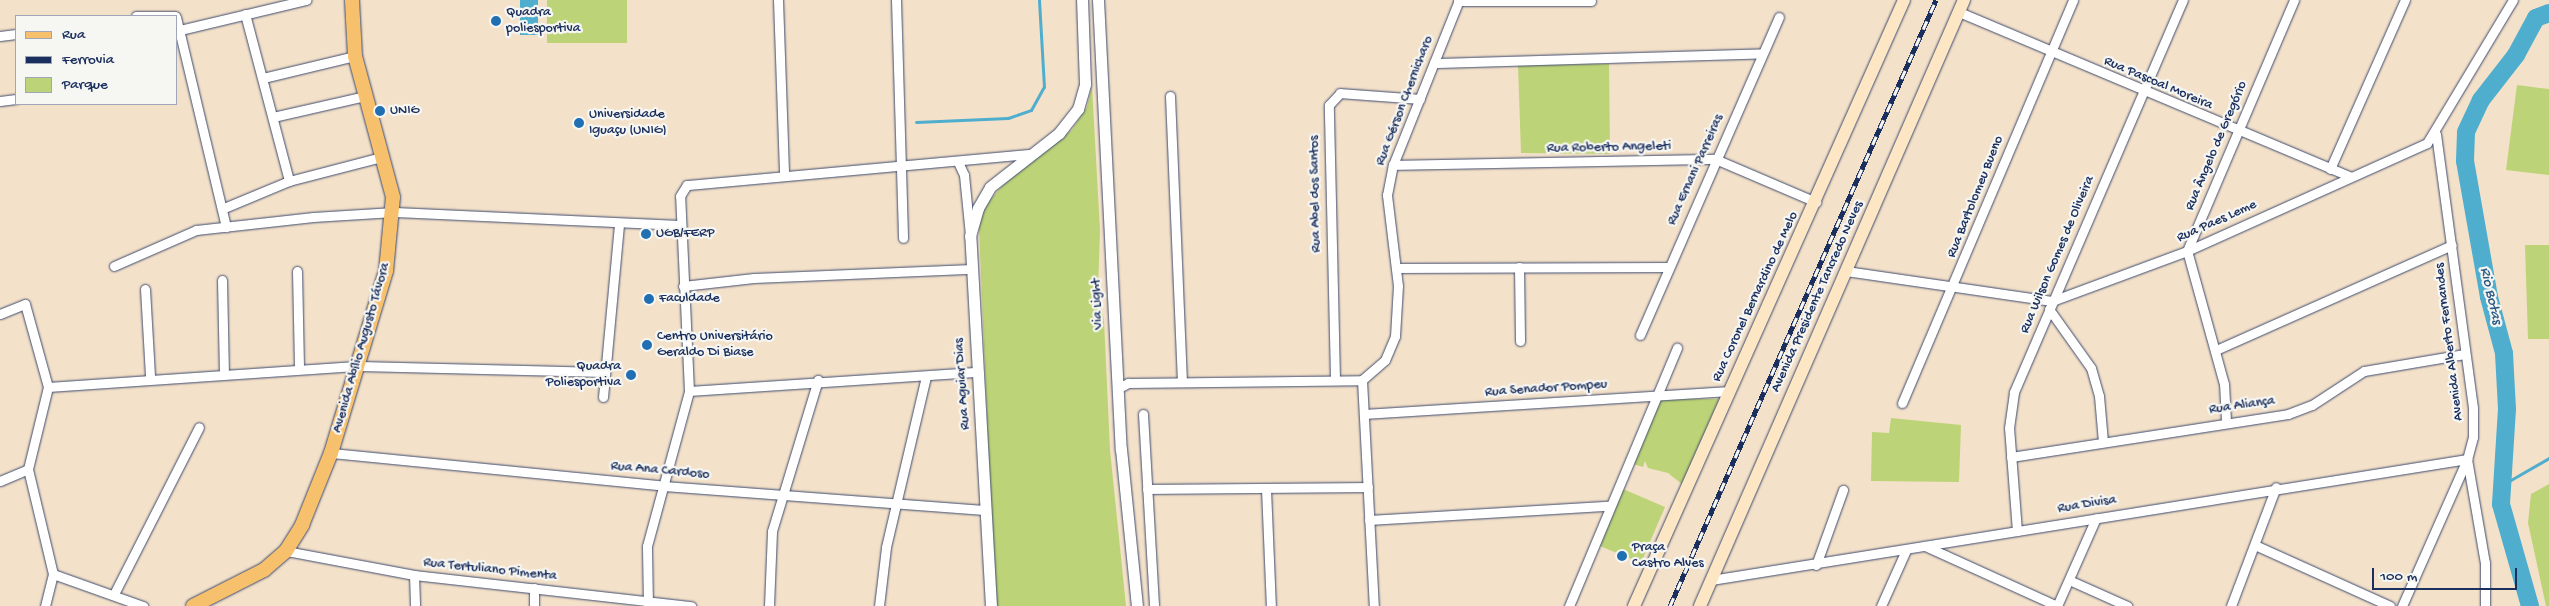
<!DOCTYPE html>
<meta charset="utf-8">
<style>
body{margin:0}
#map{position:relative;width:2549px;height:606px;overflow:hidden;background:#f4e1c9;font-family:"Gochi Hand",sans-serif}
div>[style]{position:absolute}
[style*='--x']{left:calc(var(--x)*1px);top:calc(var(--y)*1px);width:calc(var(--w)*1px);rotate:calc(var(--a)*1deg)}
.green>*{inset:0;background:#bdd377}
.water>*{inset:0;background:#4faece}
.stream>*{height:3px;margin:-1.5px;padding:0 1.5px;transform-origin:1.5px;border-radius:1.5px;background:#4faece}
.river>*{height:18px;margin:-9px;padding:0 9px;transform-origin:9px;border-radius:9px;background:#4faece}
.roads{filter:drop-shadow(0 0 1px #3c4a6e) drop-shadow(0 0 1px #3c4a6e)}
.minor>*{height:9px;margin:-4.5px;padding:0 4.5px;transform-origin:4.5px;border-radius:4.5px;background:#fff}
.tertiary>*{height:11px;margin:-5.5px;padding:0 5.5px;transform-origin:5.5px;border-radius:5.5px;background:#fff}
.secondary>*{height:12px;margin:-6px;padding:0 6px;transform-origin:6px;border-radius:6px;background:#fce6c4}
.primary>*{height:14px;margin:-7px;padding:0 7px;transform-origin:7px;border-radius:7px;background:#f7c06c}
.rail>*{height:5px;margin-top:-2.5px;transform-origin:0;background:repeating-linear-gradient(90deg,#f6f6f2 0 9px,#1b2f5e 0 18px);box-sizing:border-box;border-block:1px solid #1b2f5e}
.dots>*{width:14px;height:14px;translate:-50% -50%;box-sizing:border-box;border:2px solid #f6f6f2;border-radius:50%}
span{translate:-50% -50%;white-space:nowrap;text-align:center;line-height:1.15;-webkit-text-stroke:4.5px #f6f6f2;paint-order:stroke}
.poi-label{font-size:14px;color:#1b2f5e}
.left{translate:0 -50%;text-align:left}
.right{translate:-100% -50%;text-align:right}
.street-label{font-size:14px;color:#1b2f5e}
.water-label{font-size:15px;color:#2d5b85;font-style:italic}
.legend{position:absolute;left:15px;top:15px;width:162px;height:90px;box-sizing:border-box;background:#f6f6f2;border:1px solid #9ea6b7;margin:0;padding:6px 9px;list-style:none;font-size:15px;color:#1b2f5e}
.legend li{display:flex;align-items:center;gap:10px;height:25px}
.legend b{width:25px;border:1px solid #9ea6b7}
.scale{position:absolute;left:2372px;top:568px;width:145px;height:22px;box-sizing:border-box;border:2px solid #1b2f5e;border-top:0;padding-left:6px;font-size:15px;line-height:18px;white-space:nowrap;color:#1b2f5e;-webkit-text-stroke:4px #f6f6f2;paint-order:stroke}
</style>
<div id="map">
<div class="green">
<i style="clip-path:polygon(547px 0,627px 0,627px 43px,547px 43px)"></i>
<i style="clip-path:polygon(1609px 64px,1610px 154px,1521px 153px,1518px 65px)"></i>
<i style="clip-path:polygon(2517px 85px,2549px 89px,2549px 175px,2506px 170px)"></i>
<i style="clip-path:polygon(1092px 86px,1100px 230px,1098px 291px,1104px 320px,1110px 450px,1126px 606px,995px 606px,979px 227px,985px 206px,1003px 185px,1072px 130px,1087px 107px)"></i>
<i style="clip-path:polygon(2525px 245px,2549px 245px,2549px 339px,2528px 339px)"></i>
<i style="clip-path:polygon(1661px 399px,1719px 399px,1683px 485px,1668px 473px,1648px 468px,1645px 461px,1643px 467px,1630px 463px,1655px 402px)"></i>
<i style="clip-path:polygon(1891px 418px,1961px 425px,1959px 482px,1871px 481px,1872px 432px,1889px 433px)"></i>
<i style="clip-path:polygon(2549px 484px,2549px 606px,2546px 606px,2528px 523px,2531px 494px)"></i>
<i style="clip-path:polygon(1623px 489px,1665px 507px,1641px 563px,1600px 546px)"></i>
</div>
<div class="water">
<i style="clip-path:polygon(520px 0,538px 0,538px 35px,520px 35px)"></i>
</div>
<div class="stream">
<i style="--x:916;--y:122;--w:92;--a:-2.5"></i>
<i style="--x:1008;--y:118;--w:24;--a:-19"></i>
<i style="--x:1031;--y:110;--w:26;--a:-61"></i>
<i style="--x:1044;--y:87;--w:87;--a:-93.3"></i>
<i style="--x:2502;--y:485;--w:54;--a:-29.9"></i>
</div>
<div class="river">
<i style="--x:2530;--y:606;--w:106;--a:-105.9"></i>
<i style="--x:2501;--y:504;--w:95;--a:-86.4"></i>
<i style="--x:2507;--y:409;--w:56;--a:-93.1"></i>
<i style="--x:2504;--y:353;--w:58;--a:-105"></i>
<i style="--x:2489;--y:297;--w:138;--a:-100"></i>
<i style="--x:2465;--y:161;--w:29;--a:-88"></i>
<i style="--x:2466;--y:132;--w:35;--a:-65"></i>
<i style="--x:2481;--y:100;--w:57;--a:-52.1"></i>
<i style="--x:2516;--y:55;--w:42;--a:-61.6"></i>
<i style="--x:2536;--y:18;--w:14;--a:-21"></i>
</div>
<div class="roads">
<div class="minor">
<i style="--x:778;--y:0;--w:175;--a:88"></i>
<i style="--x:896;--y:0;--w:238;--a:88.3"></i>
<i style="--x:1458;--y:1;--w:133;--a:0"></i>
<i style="--x:1959;--y:12;--w:424;--a:22.8"></i>
<i style="--x:245;--y:14;--w:173;--a:75.2"></i>
<i style="--x:136;--y:16;--w:39;--a:0"></i>
<i style="--x:176;--y:17;--w:216;--a:76.6"></i>
<i style="--x:180;--y:30;--w:130;--a:-13.4"></i>
<i style="--x:0;--y:36;--w:16;--a:-7"></i>
<i style="--x:1434;--y:63;--w:328;--a:-1.7"></i>
<i style="--x:263;--y:78;--w:95;--a:-13.4"></i>
<i style="--x:1170;--y:96;--w:286;--a:87.6"></i>
<i style="--x:0;--y:101;--w:16;--a:-7"></i>
<i style="--x:273;--y:117;--w:94;--a:-12.9"></i>
<i style="--x:2436;--y:134;--w:276;--a:82.3"></i>
<i style="--x:2473;--y:408;--w:29;--a:90"></i>
<i style="--x:2473;--y:437;--w:23;--a:105"></i>
<i style="--x:2467;--y:459;--w:106;--a:80.2"></i>
<i style="--x:2485;--y:563;--w:43;--a:90"></i>
<i style="--x:958;--y:162;--w:14;--a:65"></i>
<i style="--x:964;--y:175;--w:60;--a:84.3"></i>
<i style="--x:1393;--y:165;--w:322;--a:-1.1"></i>
<i style="--x:1715;--y:159;--w:110;--a:23.1"></i>
<i style="--x:2330;--y:169;--w:185;--a:-66.1"></i>
<i style="--x:224;--y:208;--w:70;--a:-22.6"></i>
<i style="--x:289;--y:181;--w:96;--a:-14.5"></i>
<i style="--x:114;--y:266;--w:90;--a:-23.7"></i>
<i style="--x:196;--y:230;--w:118;--a:-6.3"></i>
<i style="--x:313;--y:217;--w:81;--a:-3.5"></i>
<i style="--x:394;--y:212;--w:287;--a:2.6"></i>
<i style="--x:1519;--y:267;--w:74;--a:89.2"></i>
<i style="--x:1397;--y:268;--w:271;--a:-0.2"></i>
<i style="--x:297;--y:271;--w:98;--a:88.8"></i>
<i style="--x:1846;--y:271;--w:208;--a:8.3"></i>
<i style="--x:2052;--y:301;--w:144;--a:-20.3"></i>
<i style="--x:2187;--y:251;--w:263;--a:-24.2"></i>
<i style="--x:2427;--y:143;--w:167;--a:-59"></i>
<i style="--x:222;--y:280;--w:94;--a:88.8"></i>
<i style="--x:683;--y:286;--w:71;--a:-6.4"></i>
<i style="--x:754;--y:278;--w:218;--a:-2.4"></i>
<i style="--x:145;--y:289;--w:88;--a:86.7"></i>
<i style="--x:2049;--y:309;--w:72;--a:54.6"></i>
<i style="--x:2091;--y:368;--w:29;--a:74"></i>
<i style="--x:2099;--y:396;--w:46;--a:85"></i>
<i style="--x:0;--y:314;--w:27;--a:-22"></i>
<i style="--x:25;--y:304;--w:86;--a:74.5"></i>
<i style="--x:1640;--y:335;--w:347;--a:-66.4"></i>
<i style="--x:2216;--y:350;--w:258;--a:-24"></i>
<i style="--x:1335;--y:379;--w:274;--a:-91.3"></i>
<i style="--x:1329;--y:105;--w:16;--a:-47"></i>
<i style="--x:1340;--y:93;--w:80;--a:4.3"></i>
<i style="--x:1362;--y:380;--w:30;--a:-41"></i>
<i style="--x:1385;--y:360;--w:26;--a:-67"></i>
<i style="--x:1395;--y:336;--w:50;--a:-86.6"></i>
<i style="--x:1398;--y:286;--w:92;--a:-96.9"></i>
<i style="--x:1387;--y:195;--w:31;--a:-79"></i>
<i style="--x:1393;--y:165;--w:178;--a:-68.2"></i>
<i style="--x:1362;--y:380;--w:226;--a:87"></i>
<i style="--x:48;--y:387;--w:312;--a:-3.9"></i>
<i style="--x:359;--y:366;--w:244;--a:1.4"></i>
<i style="--x:1117;--y:389;--w:13;--a:-29"></i>
<i style="--x:1128;--y:383;--w:234;--a:-0.7"></i>
<i style="--x:689;--y:391;--w:290;--a:-3.8"></i>
<i style="--x:603;--y:397;--w:174;--a:-84.7"></i>
<i style="--x:1902;--y:403;--w:438;--a:-67"></i>
<i style="--x:1143;--y:414;--w:192;--a:86.7"></i>
<i style="--x:1364;--y:414;--w:366;--a:-3.6"></i>
<i style="--x:2226;--y:421;--w:37;--a:-93"></i>
<i style="--x:2224;--y:384;--w:138;--a:-105.5"></i>
<i style="--x:2187;--y:251;--w:273;--a:-66.9"></i>
<i style="--x:331;--y:453;--w:336;--a:5.6"></i>
<i style="--x:665;--y:486;--w:322;--a:4.3"></i>
<i style="--x:2011;--y:457;--w:280;--a:-8.8"></i>
<i style="--x:2288;--y:414;--w:26;--a:-21"></i>
<i style="--x:2312;--y:405;--w:62;--a:-33.2"></i>
<i style="--x:2364;--y:371;--w:102;--a:-9.6"></i>
<i style="--x:0;--y:481;--w:30;--a:-23"></i>
<i style="--x:1147;--y:489;--w:221;--a:-0.5"></i>
<i style="--x:1266;--y:489;--w:117;--a:87.6"></i>
<i style="--x:1369;--y:520;--w:239;--a:-3.4"></i>
<i style="--x:2017;--y:531;--w:103;--a:-94.4"></i>
<i style="--x:2009;--y:428;--w:36;--a:-82"></i>
<i style="--x:2014;--y:392;--w:427;--a:-66.7"></i>
<i style="--x:1925;--y:546;--w:145;--a:24.4"></i>
<i style="--x:2257;--y:546;--w:146;--a:24.3"></i>
<i style="--x:286;--y:551;--w:130;--a:10.6"></i>
<i style="--x:414;--y:575;--w:279;--a:6.4"></i>
<i style="--x:1816;--y:565;--w:80;--a:-70.2"></i>
<i style="--x:53;--y:574;--w:96;--a:19.6"></i>
<i style="--x:414;--y:575;--w:31;--a:88"></i>
<i style="--x:1711;--y:580;--w:766;--a:-9.09"></i>
<i style="--x:2069;--y:580;--w:64;--a:24.1"></i>
<i style="--x:534;--y:588;--w:18;--a:90"></i>
<i style="--x:114;--y:594;--w:187;--a:-63"></i>
<i style="--x:45;--y:606;--w:33;--a:-76"></i>
<i style="--x:53;--y:574;--w:108;--a:-103.4"></i>
<i style="--x:28;--y:469;--w:84;--a:-76.3"></i>
<i style="--x:648;--y:606;--w:60;--a:-91"></i>
<i style="--x:647;--y:546;--w:161;--a:-74.8"></i>
<i style="--x:689;--y:391;--w:195;--a:-92.6"></i>
<i style="--x:680;--y:196;--w:13;--a:-58"></i>
<i style="--x:687;--y:185;--w:344;--a:-5.2"></i>
<i style="--x:769;--y:606;--w:75;--a:-87.7"></i>
<i style="--x:772;--y:531;--w:158;--a:-73.1"></i>
<i style="--x:879;--y:606;--w:59;--a:-83.2"></i>
<i style="--x:886;--y:547;--w:175;--a:-76.8"></i>
<i style="--x:1569;--y:606;--w:280;--a:-67.3"></i>
<i style="--x:1881;--y:606;--w:61;--a:-65.9"></i>
<i style="--x:2057;--y:606;--w:96;--a:-66.1"></i>
<i style="--x:2231;--y:606;--w:127;--a:-69.3"></i>
<i style="--x:2402;--y:606;--w:161;--a:-66.1"></i>
</div>
<div class="tertiary">
<i style="--x:1098;--y:0;--w:450;--a:87.1"></i>
<i style="--x:1121;--y:449;--w:158;--a:84.2"></i>
<i style="--x:991;--y:606;--w:371;--a:-93.2"></i>
<i style="--x:970;--y:236;--w:29;--a:-74"></i>
<i style="--x:978;--y:208;--w:24;--a:-60"></i>
<i style="--x:990;--y:187;--w:88;--a:-38"></i>
<i style="--x:1059;--y:133;--w:31;--a:-52"></i>
<i style="--x:1078;--y:109;--w:26;--a:-74"></i>
<i style="--x:1085;--y:84;--w:84;--a:-92"></i>
</div>
<div class="secondary">
<i style="--x:1634;--y:606;--w:663;--a:-65.98"></i>
<i style="--x:1700;--y:606;--w:661;--a:-66.46"></i>
</div>
<div class="primary">
<i style="--x:193;--y:606;--w:80;--a:-26.9"></i>
<i style="--x:264;--y:570;--w:29;--a:-41"></i>
<i style="--x:286;--y:551;--w:31;--a:-58"></i>
<i style="--x:302;--y:525;--w:78;--a:-68.1"></i>
<i style="--x:331;--y:453;--w:190;--a:-73.2"></i>
<i style="--x:386;--y:271;--w:74;--a:-84.6"></i>
<i style="--x:393;--y:197;--w:146;--a:-105.1"></i>
<i style="--x:355;--y:56;--w:56;--a:-93.1"></i>
</div>
</div>
<div class="rail">
<i style="--x:1670;--y:606;--w:662;--a:-66.3"></i>
</div>
<div class="dots">
<i style="left:496px;top:21px;background:#1f6fb2"></i>
<i style="left:380px;top:111px;background:#1f6fb2"></i>
<i style="left:579px;top:123px;background:#1f6fb2"></i>
<i style="left:646px;top:234px;background:#1f6fb2"></i>
<i style="left:649px;top:299px;background:#1f6fb2"></i>
<i style="left:647px;top:345px;background:#1f6fb2"></i>
<i style="left:631px;top:375px;background:#1f6fb2"></i>
<i style="left:1622px;top:556px;background:#1f6fb2"></i>
</div>
<div class="poi-label">
<span class="left" style="left:506px;top:21px">Quadra<br>poliesportiva</span>
<span class="left" style="left:390px;top:111px">UNIG</span>
<span class="left" style="left:589px;top:123px">Universidade<br>Iguaçu (UNIG)</span>
<span class="left" style="left:656px;top:234px">UGB/FERP</span>
<span class="left" style="left:659px;top:299px">Faculdade</span>
<span class="left" style="left:657px;top:345px">Centro Universitário<br>Geraldo Di Biase</span>
<span class="right" style="left:621px;top:375px">Quadra<br>Poliesportiva</span>
<span class="left" style="left:1632px;top:556px">Praça<br>Castro Alves</span>
</div>
<div class="street-label">
<span style="left:2158px;top:84px;rotate:23deg">Rua Pascoal Moreira</span>
<span style="left:1405px;top:101px;rotate:-69deg">Rua Gérson Chernicharo</span>
<span style="left:2217px;top:146px;rotate:-67deg">Rua Ângelo de Gregório</span>
<span style="left:1609px;top:148px;rotate:-1deg">Rua Roberto Angeleti</span>
<span style="left:1696px;top:170px;rotate:-66deg">Rua Ernani Parreiras</span>
<span style="left:1316px;top:194px;rotate:-91deg">Rua Abel dos Santos</span>
<span style="left:1976px;top:197px;rotate:-68deg">Rua Bartolomeu Bueno</span>
<span style="left:2217px;top:222px;rotate:-24deg">Rua Paes Leme</span>
<span style="left:2058px;top:255px;rotate:-67deg">Rua Wilson Gomes de Oliveira</span>
<span style="left:1756px;top:297px;rotate:-65deg">Rua Coronel Bernardino de Melo</span>
<span style="left:1818px;top:297px;rotate:-66deg">Avenida Presidente Tancredo Neves</span>
<span style="left:1098px;top:304px;rotate:-93deg">Via Light</span>
<span style="left:2450px;top:342px;rotate:-97deg">Avenida Alberto Fernandes</span>
<span style="left:362px;top:348px;rotate:-74deg">Avenida Abílio Augusto Távora</span>
<span style="left:963px;top:384px;rotate:-94deg">Rua Aguiar Dias</span>
<span style="left:1546px;top:389px;rotate:-4deg">Rua Senador Pompeu</span>
<span style="left:2242px;top:406px;rotate:-8deg">Rua Aliança</span>
<span style="left:660px;top:471px;rotate:5deg">Rua Ana Cardoso</span>
<span style="left:2087px;top:505px;rotate:-9deg">Rua Divisa</span>
<span style="left:490px;top:570px;rotate:6deg">Rua Tertuliano Pimenta</span>
</div>
<div class="water-label">
<span style="left:2490px;top:296px;rotate:77deg">Rio Botas</span>
</div>
<ul class="legend">
<li><b style="height:6px;background:#f7c06c"></b>Rua</li>
<li><b style="height:6px;background:#1b2f5e"></b>Ferrovia</li>
<li><b style="height:14px;background:#bdd377"></b>Parque</li>
</ul>
<div class="scale">100 m</div>
</div>
